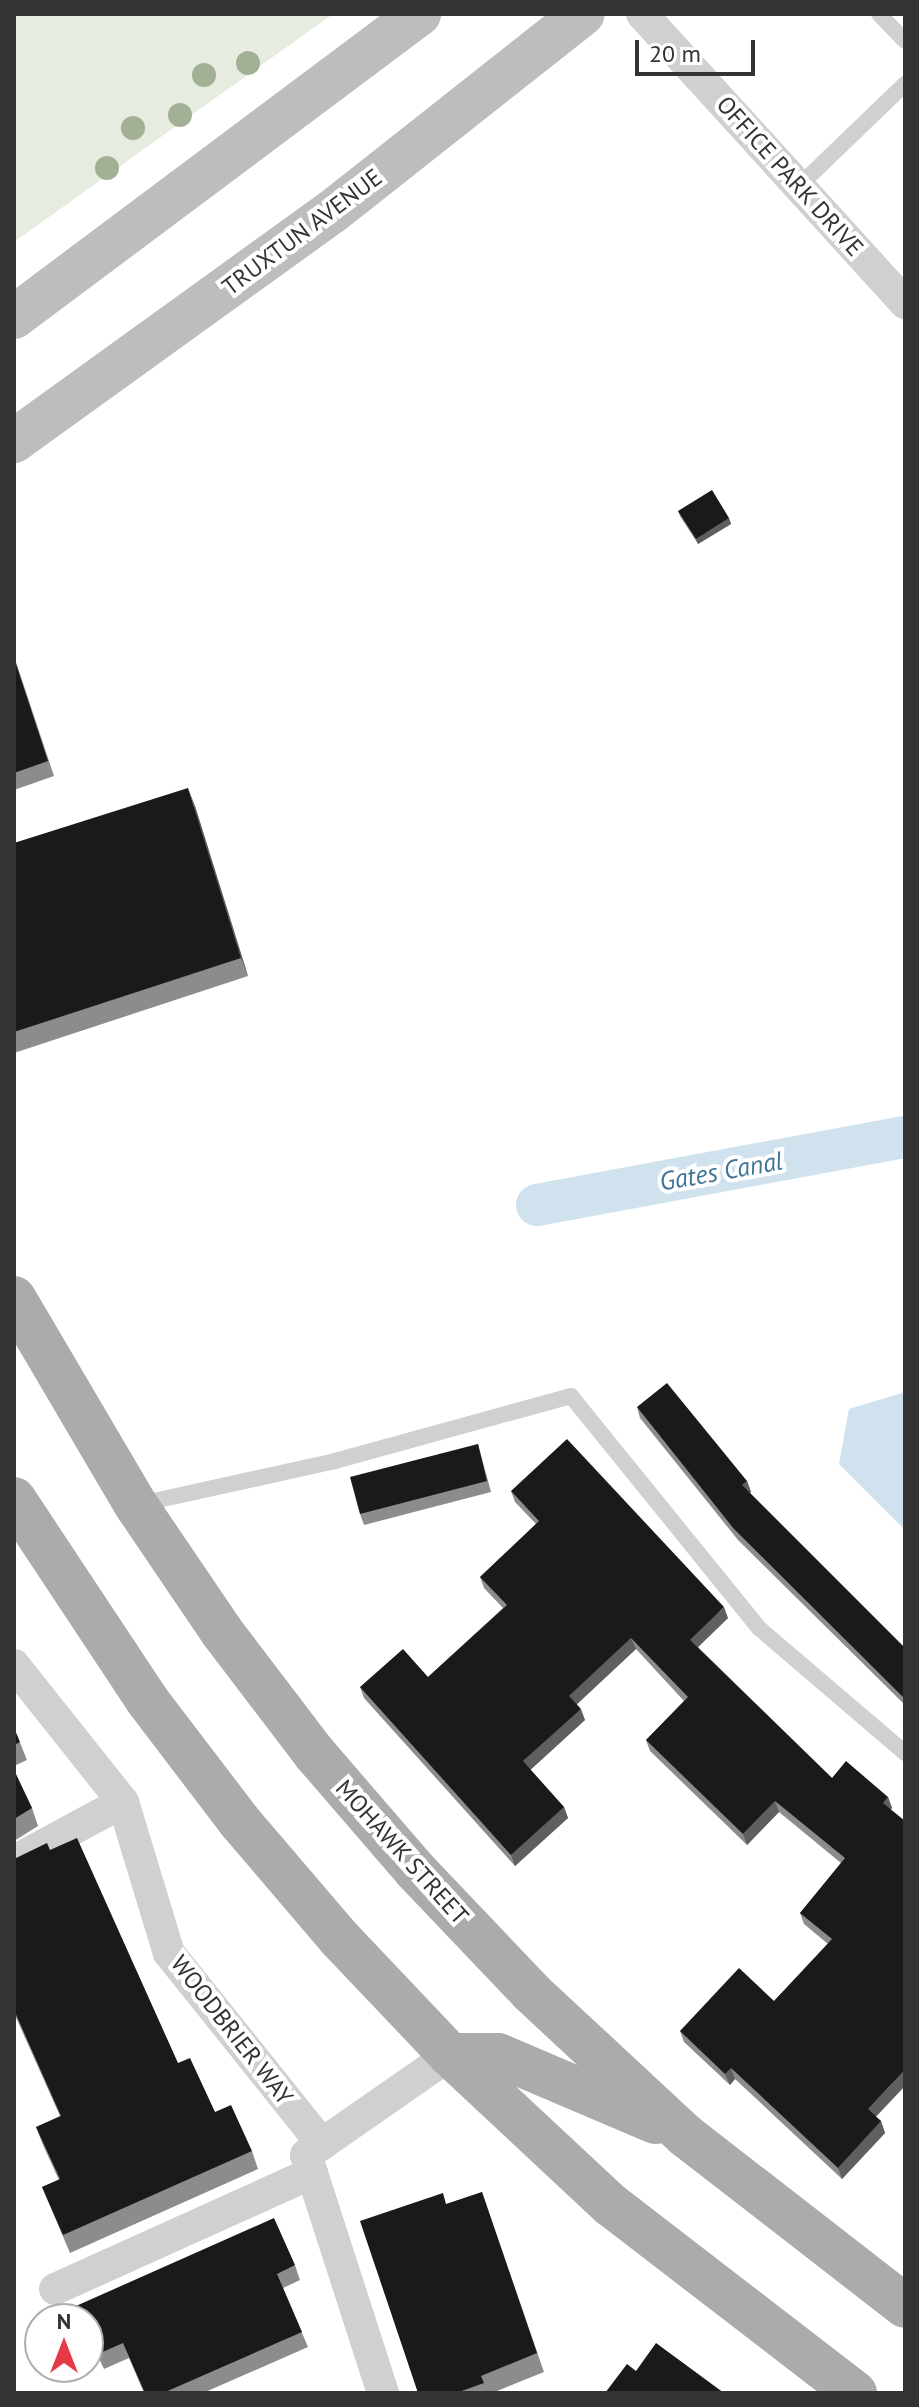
<!DOCTYPE html>
<style>
body{margin:0}
#map{position:relative;width:919px;height:2407px;overflow:hidden;background:#fff;font-family:"PT Sans",sans-serif}
div>[style]{position:absolute}
[style*='--x']{left:calc(var(--x)*1px);top:calc(var(--y)*1px);width:calc(var(--w)*1px);rotate:calc(var(--a)*1deg)}
.green>*{inset:0;background:#e6ecdf}
.water>*{inset:0;background:#cfe2ee}
.canal>*{height:42px;margin:-21px;padding:0 21px;transform-origin:21px;border-radius:21px;background:#cfe2ee}
.lane>*{height:16px;margin:-8px;padding:0 8px;transform-origin:8px;border-radius:8px;background:#d0d0d0}
.street>*{height:32px;margin:-16px;padding:0 16px;transform-origin:16px;border-radius:16px;background:#d0d0d0}
.secondary>*{height:44px;margin:-22px;padding:0 22px;transform-origin:22px;border-radius:22px;background:#bdbdbd}
.primary>*{height:44px;margin:-22px;padding:0 22px;transform-origin:22px;border-radius:22px;background:#ababab}
.trees>*{width:24px;height:24px;margin:-12px;border-radius:50%;background:#a2b095}
.wall>*{inset:0;background:#8c8c8c}
.shaded-wall>*{inset:0;background:#5f5f5f}
.building>*{inset:0;background:#1a1a1a}
span{translate:-50% -50%;white-space:nowrap;text-align:center;line-height:1.15;-webkit-text-stroke:8px #fff;paint-order:stroke}
.street-label{font-size:24px;color:#333}
.water-label{font-size:26px;color:#3f7597;font-style:italic}
.frame{position:absolute;inset:0;border:16px solid #333;pointer-events:none}
.north{position:absolute;left:24px;top:2303px;width:80px;height:80px;box-sizing:border-box;background:#fff;border:2px solid #adadad;border-radius:50%;rotate:0deg;font-size:22px;font-weight:700;line-height:32px;text-align:center;color:#333}
.north::after{content:'';display:block;margin:auto;width:28px;height:36px;background:#e63946;clip-path:polygon(50% 0,100% 100%,50% 72%,0 100%)}
.scale{position:absolute;left:635px;top:40px;width:120px;height:36px;box-sizing:border-box;border:4px solid #333;border-top:0;padding-left:10px;font-size:24px;line-height:28px;white-space:nowrap;color:#333;-webkit-text-stroke:6px #fff;paint-order:stroke}
</style>
<div id="map">
<div class="green">
<i style="clip-path:polygon(14px 14px,333px 14px,14px 242px)"></i>
</div>
<div class="water">
<i style="clip-path:polygon(905px 1392px,905px 1530px,839px 1464px,849px 1409px)"></i>
</div>
<div class="canal">
<i style="--x:537;--y:1205;--w:374;--a:-10.5"></i>
</div>
<div class="lane">
<i style="--x:879;--y:14;--w:37;--a:46"></i>
<i style="--x:799;--y:186;--w:147;--a:-43.9"></i>
<i style="--x:140;--y:1504;--w:200;--a:-12.4"></i>
<i style="--x:335;--y:1461;--w:245;--a:-15.4"></i>
<i style="--x:571;--y:1396;--w:300;--a:51"></i>
<i style="--x:760;--y:1629;--w:191;--a:40.5"></i>
</div>
<div class="street">
<i style="--x:642;--y:14;--w:391;--a:47.7"></i>
<i style="--x:14;--y:1665;--w:175;--a:51.5"></i>
<i style="--x:123;--y:1802;--w:158;--a:73.1"></i>
<i style="--x:169;--y:1953;--w:245;--a:51.3"></i>
<i style="--x:14;--y:1861;--w:124;--a:-28.4"></i>
<i style="--x:55;--y:2289;--w:282;--a:-24.3"></i>
<i style="--x:383;--y:2393;--w:250;--a:-107.9"></i>
<i style="--x:306;--y:2155;--w:175;--a:-34.8"></i>
</div>
<div class="secondary">
<i style="--x:14;--y:317;--w:506;--a:-36.8"></i>
<i style="--x:14;--y:441;--w:393;--a:-35.8"></i>
<i style="--x:333;--y:211;--w:318;--a:-38.3"></i>
</div>
<div class="primary">
<i style="--x:14;--y:1298;--w:240;--a:59.5"></i>
<i style="--x:136;--y:1505;--w:153;--a:55.9"></i>
<i style="--x:222;--y:1632;--w:153;--a:52.7"></i>
<i style="--x:315;--y:1754;--w:153;--a:49.2"></i>
<i style="--x:415;--y:1870;--w:168;--a:46.4"></i>
<i style="--x:531;--y:1992;--w:212;--a:42.9"></i>
<i style="--x:686;--y:2136;--w:277;--a:37.8"></i>
<i style="--x:14;--y:1499;--w:241;--a:56.5"></i>
<i style="--x:147;--y:1700;--w:153;--a:52.7"></i>
<i style="--x:240;--y:1822;--w:154;--a:49.5"></i>
<i style="--x:340;--y:1939;--w:160;--a:46.5"></i>
<i style="--x:450;--y:2055;--w:220;--a:43"></i>
<i style="--x:611;--y:2205;--w:308;--a:37.6"></i>
<i style="--x:450;--y:2055;--w:48;--a:0"></i>
<i style="--x:498;--y:2055;--w:171;--a:23.1"></i>
</div>
<div class="trees">
<i style="left:248px;top:63px"></i>
<i style="left:204px;top:75px"></i>
<i style="left:180px;top:115px"></i>
<i style="left:133px;top:128px"></i>
<i style="left:107px;top:168px"></i>
</div>
<div class="wall">
<i style="clip-path:polygon(678px 511px,729px 518px,731px 524px,698px 544px,680px 516px)"></i>
<i style="clip-path:polygon(14px 656px,54px 776px,14px 790px)"></i>
<i style="clip-path:polygon(195px 806px,248px 976px,14px 1053px,14px 843px)"></i>
<i style="clip-path:polygon(637px 1407px,747px 1481px,751px 1492px,750px 1493px,905px 1648px,905px 1705px,738px 1540px,640px 1418px)"></i>
<i style="clip-path:polygon(478px 1444px,491px 1492px,364px 1525px,360px 1514px)"></i>
<i style="clip-path:polygon(511px 1491px,728px 1618px,698px 1647px,832px 1778px,888px 1797px,892px 1808px,891px 1809px,876px 2117px,881px 2121px,885px 2133px,842px 2179px,735px 2079px,730px 2085px,684px 2042px,680px 2031px,774px 2001px,828px 1944px,804px 1924px,800px 1913px,841px 1863px,779px 1812px,747px 1845px,650px 1751px,646px 1740px,684px 1701px,636px 1649px,577px 1704px,585px 1720px,530px 1770px,564px 1807px,568px 1818px,515px 1866px,364px 1698px,360px 1687px,428px 1677px,503px 1608px,484px 1588px,480px 1577px,536px 1524px,515px 1502px)"></i>
<i style="clip-path:polygon(14px 1728px,27px 1760px,14px 1766px)"></i>
<i style="clip-path:polygon(14px 1770px,32px 1808px,38px 1826px,14px 1841px)"></i>
<i style="clip-path:polygon(50px 1850px,178px 2063px,215px 2112px,252px 2151px,258px 2169px,70px 2253px,42px 2187px,59px 2180px,43px 2145px,36px 2127px,60px 2116px,14px 2013px,14px 1859px)"></i>
<i style="clip-path:polygon(482px 2192px,544px 2372px,492px 2393px,418px 2393px,447px 2204px)"></i>
<i style="clip-path:polygon(295px 2265px,300px 2280px,283px 2288px,308px 2347px,203px 2393px,144px 2393px,129px 2358px,104px 2369px,88px 2335px,88px 2319px,81px 2319px,76px 2306px)"></i>
</div>
<div class="shaded-wall">
<i style="clip-path:polygon(729px 518px,731px 524px,698px 544px,696px 539px)"></i>
<i style="clip-path:polygon(188px 788px,195px 806px,248px 976px,241px 958px)"></i>
<i style="clip-path:polygon(747px 1481px,751px 1492px,746px 1496px,742px 1485px)"></i>
<i style="clip-path:polygon(724px 1607px,728px 1618px,694px 1651px,690px 1640px)"></i>
<i style="clip-path:polygon(631px 1638px,636px 1649px,574px 1707px,569px 1696px)"></i>
<i style="clip-path:polygon(581px 1709px,585px 1720px,527px 1773px,523px 1761px)"></i>
<i style="clip-path:polygon(888px 1797px,892px 1808px,887px 1814px,883px 1803px)"></i>
<i style="clip-path:polygon(775px 1801px,779px 1812px,747px 1845px,743px 1834px)"></i>
<i style="clip-path:polygon(564px 1807px,568px 1818px,515px 1866px,511px 1855px)"></i>
<i style="clip-path:polygon(731px 2068px,735px 2079px,730px 2085px,725px 2074px)"></i>
<i style="clip-path:polygon(905px 2070px,905px 2086px,872px 2121px,868px 2109px)"></i>
<i style="clip-path:polygon(881px 2121px,885px 2133px,842px 2179px,838px 2168px)"></i>
</div>
<div class="building">
<i style="clip-path:polygon(712px 490px,729px 518px,696px 539px,678px 511px)"></i>
<i style="clip-path:polygon(14px 658px,48px 761px,14px 773px)"></i>
<i style="clip-path:polygon(188px 788px,241px 958px,14px 1032px,14px 843px)"></i>
<i style="clip-path:polygon(667px 1383px,747px 1481px,742px 1485px,905px 1648px,905px 1699px,734px 1529px,637px 1407px)"></i>
<i style="clip-path:polygon(567px 1439px,724px 1607px,690px 1640px,832px 1778px,846px 1761px,888px 1797px,883px 1803px,905px 1821px,905px 2070px,868px 2109px,881px 2121px,838px 2168px,731px 2068px,725px 2074px,680px 2031px,739px 1968px,774px 2001px,832px 1939px,800px 1913px,845px 1858px,775px 1801px,743px 1834px,646px 1740px,688px 1697px,631px 1638px,569px 1696px,581px 1709px,523px 1761px,564px 1807px,511px 1855px,360px 1687px,403px 1649px,428px 1677px,507px 1605px,480px 1577px,539px 1521px,511px 1491px)"></i>
<i style="clip-path:polygon(478px 1444px,487px 1481px,360px 1514px,350px 1477px)"></i>
<i style="clip-path:polygon(14px 1728px,20px 1742px,14px 1745px)"></i>
<i style="clip-path:polygon(14px 1770px,32px 1808px,14px 1819px)"></i>
<i style="clip-path:polygon(77px 1838px,178px 2063px,190px 2058px,215px 2112px,231px 2105px,252px 2151px,63px 2235px,42px 2187px,60px 2179px,36px 2127px,61px 2116px,14px 2010px,14px 1859px,47px 1843px,50px 1850px)"></i>
<i style="clip-path:polygon(482px 2192px,537px 2353px,481px 2376px,484px 2383px,456px 2393px,418px 2393px,360px 2221px,443px 2193px,446px 2204px)"></i>
<i style="clip-path:polygon(274px 2218px,295px 2265px,277px 2274px,302px 2332px,163px 2393px,145px 2393px,123px 2343px,98px 2354px,88px 2332px,88px 2319px,82px 2319px,76px 2306px)"></i>
<i style="clip-path:polygon(656px 2343px,724px 2393px,605px 2393px,627px 2364px,636px 2371px)"></i>
</div>
<div class="street-label">
<span style="left:790px;top:176px;rotate:48deg">OFFICE PARK DRIVE</span>
<span style="left:302px;top:232px;rotate:-37deg">TRUXTUN AVENUE</span>
<span style="left:402px;top:1852px;rotate:48deg">MOHAWK STREET</span>
<span style="left:232px;top:2030px;rotate:52deg">WOODBRIER WAY</span>
</div>
<div class="water-label">
<span style="left:721px;top:1171px;rotate:-10deg">Gates Canal</span>
</div>
<div class="frame"></div>
<div class="north">N</div>
<div class="scale">20 m</div>
</div>
